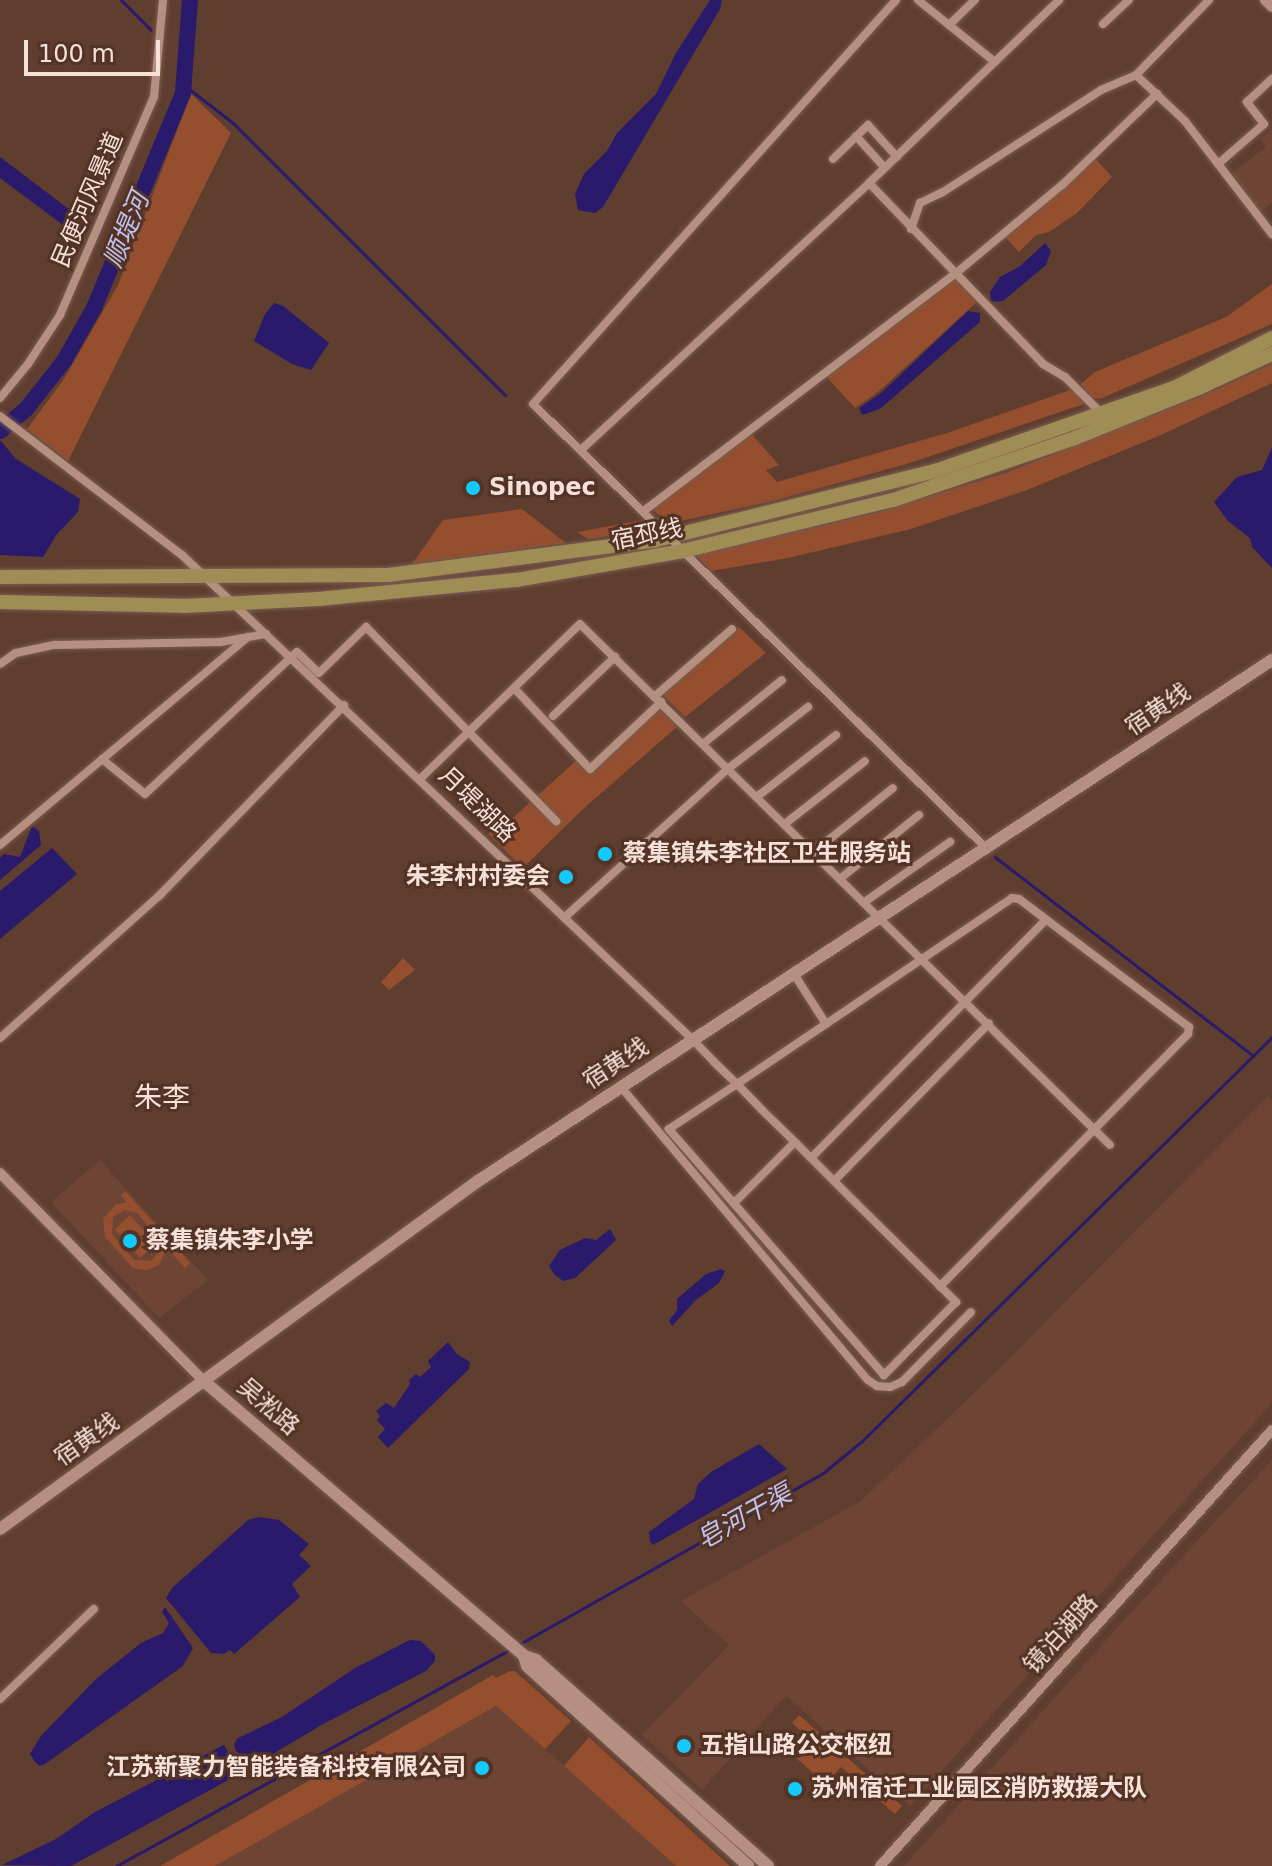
<!DOCTYPE html>
<meta charset="utf-8">
<style>
body{margin:0}
#map{position:relative;width:1272px;height:1866px;overflow:hidden;background:#5f3d2f;font-family:"DejaVu Sans","Noto Sans SC",sans-serif}
div>[style]{position:absolute}
[style*='--x']{left:calc(var(--x)*1px);top:calc(var(--y)*1px);width:calc(var(--w)*1px);rotate:calc(var(--a)*1deg)}
.built>*{inset:0;background:#6e4534}
.green>*{inset:0;background:#954e2e}
.water>*{inset:0;background:#291a6b}
.stream>*{height:3px;margin:-1.5px;padding:0 1.5px;transform-origin:1.5px;border-radius:1.5px;background:#291a6b}
.river>*{height:16px;margin:-8px;padding:0 8px;transform-origin:8px;border-radius:8px;background:#291a6b}
.roads{filter:drop-shadow(0 0 2px #785c50) drop-shadow(0 0 2px #785c50)}
.minor>*{height:8px;margin:-4px;padding:0 4px;transform-origin:4px;border-radius:4px;background:#b58f7f}
.tertiary>*{height:10px;margin:-5px;padding:0 5px;transform-origin:5px;border-radius:5px;background:#b58f7f}
.secondary>*{height:12px;margin:-6px;padding:0 6px;transform-origin:6px;border-radius:6px;background:#b58f7f}
.primary>*{height:14px;margin:-7px;padding:0 7px;transform-origin:7px;border-radius:7px;background:#a08c55}
.dots>*{width:22px;height:22px;translate:-50% -50%;box-sizing:border-box;border:4px solid #533325;border-radius:50%}
span{translate:-50% -50%;white-space:nowrap;text-align:center;line-height:1.15;-webkit-text-stroke:6px #533325;paint-order:stroke}
.street-label{font-size:24px;color:#f6e1d8}
.poi-label{font-size:24px;color:#f6e1d8;font-weight:700}
.left{translate:0 -50%;text-align:left}
.right{translate:-100% -50%;text-align:right}
.water-label{font-size:26px;color:#c0c1ef;font-style:italic}
.quarter-label{font-size:28px;color:#f6e1d8}
.scale{position:absolute;left:24px;top:40px;width:136px;height:36px;box-sizing:border-box;border:4px solid #f6e1d8;border-top:0;padding-left:10px;font-size:24px;line-height:28px;white-space:nowrap;color:#f6e1d8;-webkit-text-stroke:6px #533325;paint-order:stroke}
</style>
<div id="map">
<div class="built">
<i style="clip-path:polygon(1272px 129px,1272px 203px,1260px 212px,1232px 173px,1266px 147px,1260px 139px)"></i>
<i style="clip-path:polygon(1268px 1096px,1272px 1101px,1272px 1403px,910px 1806px,786px 1696px,702px 1790px,642px 1735px,729px 1645px,681px 1601px,861px 1501px,999px 1369px)"></i>
<i style="clip-path:polygon(100px 1160px,208px 1280px,159px 1318px,51px 1202px)"></i>
<i style="clip-path:polygon(1272px 1460px,1272px 1866px,904px 1866px,1127px 1617px)"></i>
<i style="clip-path:polygon(497px 1706px,676px 1866px,215px 1866px,301px 1815px)"></i>
</div>
<div class="green">
<i style="clip-path:polygon(191px 94px,231px 133px,68px 461px,27px 429px,64px 379px,118px 285px)"></i>
<i style="clip-path:polygon(1094px 157px,1112px 177px,1077px 213px,1049px 232px,1036px 235px,1019px 252px,1004px 236px)"></i>
<i style="clip-path:polygon(955px 276px,978px 301px,878px 392px,855px 408px,824px 374px)"></i>
<i style="clip-path:polygon(1272px 284px,1272px 324px,1100px 399px,1092px 397px,1081px 384px,1095px 372px,1226px 317px)"></i>
<i style="clip-path:polygon(1272px 364px,1272px 383px,1161px 435px,1027px 490px,911px 529px,788px 558px,711px 571px,696px 555px,879px 512px,1008px 472px,1204px 395px)"></i>
<i style="clip-path:polygon(1073px 389px,1087px 403px,907px 464px,773px 501px,667px 524px,652px 508px,750px 432px,779px 465px,766px 470px,777px 482px,947px 433px)"></i>
<i style="clip-path:polygon(522px 509px,566px 543px,412px 564px,443px 520px)"></i>
<i style="clip-path:polygon(643px 520px,655px 529px,588px 539px,577px 532px)"></i>
<i style="clip-path:polygon(739px 627px,766px 653px,685px 717px,663px 695px)"></i>
<i style="clip-path:polygon(659px 708px,678px 726px,582px 810px,523px 868px,488px 834px,501px 821px,506px 824px,578px 759px,591px 772px)"></i>
<i style="clip-path:polygon(403px 958px,415px 970px,389px 990px,381px 982px)"></i>
<i style="clip-path:polygon(evenodd,125px 1191px,190px 1263px,185px 1268px,167px 1248px,159px 1265px,146px 1270px,133px 1268px,105px 1237px,103px 1219px,115px 1205px,127px 1202px,121px 1195px,125px 1191px,125px 1210px,137px 1213px,158px 1238px,159px 1251px,151px 1261px,134px 1260px,112px 1234px,113px 1217px,125px 1210px)"></i>
<i style="clip-path:polygon(130px 1215px,156px 1244px,140px 1258px,115px 1229px)"></i>
<i style="clip-path:polygon(510px 1671px,515px 1671px,571px 1721px,545px 1749px,496px 1706px,215px 1866px,160px 1866px,493px 1675px,496px 1678px)"></i>
<i style="clip-path:polygon(799px 1715px,902px 1806px,895px 1814px,841px 1767px,826px 1784px,796px 1758px,811px 1740px,792px 1723px)"></i>
<i style="clip-path:polygon(589px 1737px,730px 1866px,676px 1866px,564px 1766px)"></i>
</div>
<div class="water">
<i style="clip-path:polygon(710px 0,722px 0,720px 9px,603px 207px,595px 213px,578px 210px,575px 194px,584px 174px,607px 151px,617px 133px,656px 94px,676px 53px)"></i>
<i style="clip-path:polygon(0 157px,70px 210px,71px 231px,0 178px)"></i>
<i style="clip-path:polygon(1045px 243px,1051px 251px,1046px 265px,1003px 301px,991px 302px,990px 292px,1000px 277px,1019px 267px)"></i>
<i style="clip-path:polygon(274px 303px,283px 306px,329px 343px,311px 370px,292px 364px,254px 341px,265px 314px)"></i>
<i style="clip-path:polygon(968px 311px,980px 313px,980px 322px,880px 409px,862px 415px,859px 408px,881px 393px)"></i>
<i style="clip-path:polygon(0 440px,16px 459px,80px 499px,78px 512px,57px 534px,43px 557px,0 555px)"></i>
<i style="clip-path:polygon(1272px 447px,1272px 568px,1252px 547px,1250px 538px,1228px 521px,1214px 502px,1237px 477px,1262px 470px)"></i>
<i style="clip-path:polygon(32px 826px,39px 831px,41px 845px,0 880px,0 858px,4px 854px,20px 857px)"></i>
<i style="clip-path:polygon(52px 848px,77px 874px,0 939px,0 891px)"></i>
<i style="clip-path:polygon(610px 1229px,616px 1240px,575px 1278px,563px 1281px,554px 1274px,549px 1266px,560px 1250px,585px 1238px,596px 1240px)"></i>
<i style="clip-path:polygon(721px 1269px,725px 1271px,719px 1283px,696px 1300px,672px 1326px,669px 1321px,677px 1310px,677px 1299px,706px 1274px)"></i>
<i style="clip-path:polygon(448px 1342px,457px 1354px,470px 1362px,469px 1369px,388px 1448px,378px 1437px,385px 1429px,377px 1420px,380px 1416px,376px 1411px,386px 1403px,394px 1408px,410px 1384px,409px 1380px,416px 1374px,420px 1377px,431px 1367px,428px 1361px)"></i>
<i style="clip-path:polygon(759px 1444px,787px 1469px,653px 1545px,650px 1542px,649px 1532px,694px 1499px,698px 1484px,711px 1472px)"></i>
<i style="clip-path:polygon(259px 1517px,279px 1520px,309px 1544px,299px 1555px,311px 1566px,292px 1584px,300px 1597px,234px 1654px,230px 1650px,224px 1654px,211px 1653px,166px 1598px,172px 1588px,217px 1548px,248px 1520px)"></i>
<i style="clip-path:polygon(165px 1607px,193px 1648px,183px 1666px,45px 1764px,40px 1766px,35px 1762px,30px 1754px,41px 1736px,96px 1679px,141px 1643px,163px 1633px,169px 1623px,162px 1612px)"></i>
<i style="clip-path:polygon(410px 1640px,421px 1641px,435px 1655px,435px 1661px,426px 1671px,325px 1723px,254px 1765px,236px 1751px,234px 1744px,238px 1738px,282px 1717px,355px 1668px)"></i>
<i style="clip-path:polygon(224px 1745px,238px 1768px,232px 1778px,71px 1866px,2px 1865px,56px 1839px,95px 1812px)"></i>
</div>
<div class="stream">
<i style="--x:121;--y:0;--w:42;--a:45"></i>
<i style="--x:184;--y:85;--w:62;--a:37.8"></i>
<i style="--x:233;--y:123;--w:385;--a:45"></i>
<i style="--x:995;--y:857;--w:326;--a:37.6"></i>
<i style="--x:516;--y:1646;--w:352;--a:-29.4"></i>
<i style="--x:823;--y:1473;--w:50;--a:-39.4"></i>
<i style="--x:862;--y:1441;--w:576;--a:-44.58"></i>
<i style="--x:116;--y:1866;--w:448;--a:-28.8"></i>
</div>
<div class="river">
<i style="--x:0;--y:431;--w:35;--a:-40"></i>
<i style="--x:27;--y:408;--w:60;--a:-51.8"></i>
<i style="--x:64;--y:361;--w:61;--a:-60.5"></i>
<i style="--x:94;--y:308;--w:233;--a:-67.5"></i>
<i style="--x:183;--y:93;--w:93;--a:-85.7"></i>
</div>
<div class="roads">
<div class="minor">
<i style="--x:896;--y:0;--w:543;--a:131.94"></i>
<i style="--x:533;--y:404;--w:636;--a:44.43"></i>
<i style="--x:918;--y:0;--w:99;--a:38.8"></i>
<i style="--x:1103;--y:24;--w:35;--a:-43"></i>
<i style="--x:949;--y:25;--w:36;--a:-44"></i>
<i style="--x:1136;--y:75;--w:105;--a:-45.8"></i>
<i style="--x:856;--y:136;--w:43;--a:47.8"></i>
<i style="--x:833;--y:159;--w:49;--a:-44.2"></i>
<i style="--x:868;--y:125;--w:43;--a:47.8"></i>
<i style="--x:1218;--y:164;--w:61;--a:-41"></i>
<i style="--x:1264;--y:124;--w:28;--a:-128"></i>
<i style="--x:1247;--y:102;--w:34;--a:-43"></i>
<i style="--x:869;--y:183;--w:251;--a:46.1"></i>
<i style="--x:1043;--y:364;--w:26;--a:31"></i>
<i style="--x:1065;--y:377;--w:51;--a:45"></i>
<i style="--x:911;--y:229;--w:28;--a:-71"></i>
<i style="--x:920;--y:203;--w:25;--a:-26"></i>
<i style="--x:943;--y:192;--w:188;--a:-32.8"></i>
<i style="--x:1101;--y:90;--w:38;--a:-23"></i>
<i style="--x:1136;--y:75;--w:67;--a:43.2"></i>
<i style="--x:1185;--y:121;--w:143;--a:52.4"></i>
<i style="--x:0;--y:398;--w:44;--a:-50.5"></i>
<i style="--x:28;--y:364;--w:59;--a:-56.9"></i>
<i style="--x:60;--y:315;--w:237;--a:-66.7"></i>
<i style="--x:154;--y:97;--w:97;--a:-84.7"></i>
<i style="--x:0;--y:416;--w:229;--a:37.4"></i>
<i style="--x:182;--y:555;--w:705;--a:43.5"></i>
<i style="--x:693;--y:1040;--w:30;--a:46"></i>
<i style="--x:714;--y:1062;--w:32;--a:44"></i>
<i style="--x:737;--y:1084;--w:36;--a:46"></i>
<i style="--x:762;--y:1110;--w:46;--a:44.1"></i>
<i style="--x:795;--y:1142;--w:86;--a:45"></i>
<i style="--x:856;--y:1203;--w:108;--a:44.6"></i>
<i style="--x:933;--y:1279;--w:33;--a:45"></i>
<i style="--x:956;--y:1302;--w:103;--a:134.6"></i>
<i style="--x:884;--y:1375;--w:327;--a:-131.2"></i>
<i style="--x:669;--y:1129;--w:82;--a:-33.5"></i>
<i style="--x:737;--y:1084;--w:107;--a:-34"></i>
<i style="--x:826;--y:1024;--w:225;--a:-34.1"></i>
<i style="--x:1012;--y:898;--w:7;--a:8"></i>
<i style="--x:1019;--y:899;--w:213;--a:37"></i>
<i style="--x:1189;--y:1027;--w:7;--a:98"></i>
<i style="--x:1188;--y:1034;--w:354;--a:134.5"></i>
<i style="--x:582;--y:449;--w:391;--a:-42.8"></i>
<i style="--x:869;--y:183;--w:264;--a:-43.9"></i>
<i style="--x:645;--y:510;--w:390;--a:-37.3"></i>
<i style="--x:955;--y:274;--w:139;--a:-39.8"></i>
<i style="--x:1062;--y:185;--w:132;--a:-43.8"></i>
<i style="--x:0;--y:664;--w:19;--a:-35"></i>
<i style="--x:16;--y:653;--w:40;--a:-12"></i>
<i style="--x:55;--y:645;--w:165;--a:-1"></i>
<i style="--x:220;--y:642;--w:47;--a:-9.9"></i>
<i style="--x:514;--y:688;--w:111;--a:46.8"></i>
<i style="--x:590;--y:769;--w:98;--a:-43.3"></i>
<i style="--x:655;--y:696;--w:102;--a:-41"></i>
<i style="--x:553;--y:716;--w:86;--a:-43.6"></i>
<i style="--x:704;--y:743;--w:100;--a:-38.9"></i>
<i style="--x:102;--y:759;--w:55;--a:39.1"></i>
<i style="--x:145;--y:794;--w:208;--a:-43.1"></i>
<i style="--x:297;--y:652;--w:30;--a:44"></i>
<i style="--x:319;--y:673;--w:66;--a:-44.4"></i>
<i style="--x:366;--y:627;--w:272;--a:45.6"></i>
<i style="--x:421;--y:778;--w:221;--a:-44.1"></i>
<i style="--x:580;--y:624;--w:743;--a:44.51"></i>
<i style="--x:758;--y:796;--w:99;--a:-38"></i>
<i style="--x:786;--y:823;--w:100;--a:-38.1"></i>
<i style="--x:0;--y:845;--w:324;--a:-40"></i>
<i style="--x:815;--y:851;--w:100;--a:-38.9"></i>
<i style="--x:842;--y:877;--w:99;--a:-38.8"></i>
<i style="--x:866;--y:901;--w:103;--a:-35.1"></i>
<i style="--x:565;--y:917;--w:222;--a:-42.3"></i>
<i style="--x:729;--y:768;--w:100;--a:-37.7"></i>
<i style="--x:794;--y:974;--w:59;--a:57.4"></i>
<i style="--x:0;--y:1038;--w:213;--a:-41.8"></i>
<i style="--x:159;--y:896;--w:266;--a:-45.9"></i>
<i style="--x:621;--y:1087;--w:383;--a:49.9"></i>
<i style="--x:868;--y:1380;--w:11;--a:34"></i>
<i style="--x:877;--y:1386;--w:13;--a:4"></i>
<i style="--x:890;--y:1387;--w:13;--a:-23"></i>
<i style="--x:902;--y:1382;--w:98;--a:-45.4"></i>
<i style="--x:811;--y:1158;--w:334;--a:-45.4"></i>
<i style="--x:834;--y:1181;--w:221;--a:-45.5"></i>
<i style="--x:734;--y:1203;--w:86;--a:-45"></i>
<i style="--x:0;--y:1699;--w:130;--a:-43.8"></i>
</div>
<div class="tertiary">
<i style="--x:1265;--y:0;--w:10;--a:45"></i>
<i style="--x:0;--y:1173;--w:294;--a:45.6"></i>
<i style="--x:880;--y:1866;--w:586;--a:-48.04"></i>
</div>
<div class="secondary">
<i style="--x:206;--y:1383;--w:419;--a:40.6"></i>
<i style="--x:524;--y:1656;--w:13;--a:18"></i>
<i style="--x:536;--y:1660;--w:310;--a:41.6"></i>
<i style="--x:0;--y:1529;--w:591;--a:-36.06"></i>
<i style="--x:478;--y:1181;--w:950;--a:-33.27"></i>
<i style="--x:524;--y:1656;--w:10;--a:73"></i>
<i style="--x:527;--y:1666;--w:298;--a:42.1"></i>
</div>
<div class="primary">
<i style="--x:0;--y:577;--w:388;--a:-0.3"></i>
<i style="--x:388;--y:575;--w:270;--a:-7.4"></i>
<i style="--x:656;--y:540;--w:287;--a:-13.9"></i>
<i style="--x:935;--y:471;--w:253;--a:-19.2"></i>
<i style="--x:1174;--y:388;--w:110;--a:-27"></i>
<i style="--x:0;--y:602;--w:184;--a:1.2"></i>
<i style="--x:184;--y:606;--w:134;--a:-3"></i>
<i style="--x:318;--y:599;--w:200;--a:-5.5"></i>
<i style="--x:517;--y:580;--w:169;--a:-9.9"></i>
<i style="--x:683;--y:551;--w:216;--a:-13.7"></i>
<i style="--x:893;--y:500;--w:192;--a:-18.8"></i>
<i style="--x:1075;--y:438;--w:134;--a:-22"></i>
<i style="--x:1199;--y:388;--w:81;--a:-25"></i>
</div>
</div>
<div class="dots">
<i style="left:473px;top:488px;background:#12cafb"></i>
<i style="left:605px;top:854px;background:#12cafb"></i>
<i style="left:566px;top:877px;background:#12cafb"></i>
<i style="left:130px;top:1241px;background:#12cafb"></i>
<i style="left:684px;top:1746px;background:#12cafb"></i>
<i style="left:482px;top:1768px;background:#12cafb"></i>
<i style="left:795px;top:1789px;background:#12cafb"></i>
</div>
<div class="street-label">
<span style="left:88px;top:200px;rotate:-67deg">民便河风景道</span>
<span style="left:647px;top:535px;rotate:-11deg">宿邳线</span>
<span style="left:1158px;top:710px;rotate:-34deg">宿黄线</span>
<span style="left:477px;top:805px;rotate:44deg">月堤湖路</span>
<span style="left:616px;top:1064px;rotate:-33deg">宿黄线</span>
<span style="left:268px;top:1407px;rotate:41deg">吴淞路</span>
<span style="left:87px;top:1440px;rotate:-35deg">宿黄线</span>
<span style="left:1061px;top:1634px;rotate:-48deg">镜泊湖路</span>
</div>
<div class="poi-label">
<span class="left" style="left:489px;top:488px">Sinopec</span>
<span class="left" style="left:623px;top:854px">蔡集镇朱李社区卫生服务站</span>
<span class="right" style="left:550px;top:877px">朱李村村委会</span>
<span class="left" style="left:146px;top:1241px">蔡集镇朱李小学</span>
<span class="left" style="left:700px;top:1746px">五指山路公交枢纽</span>
<span class="right" style="left:466px;top:1768px">江苏新聚力智能装备科技有限公司</span>
<span class="left" style="left:811px;top:1789px">苏州宿迁工业园区消防救援大队</span>
</div>
<div class="water-label">
<span style="left:127px;top:230px;rotate:-68deg">顺堤河</span>
<span style="left:744px;top:1517px;rotate:-29deg">皂河干渠</span>
</div>
<div class="quarter-label">
<span style="left:162px;top:1098px">朱李</span>
</div>
<div class="scale">100 m</div>
</div>
